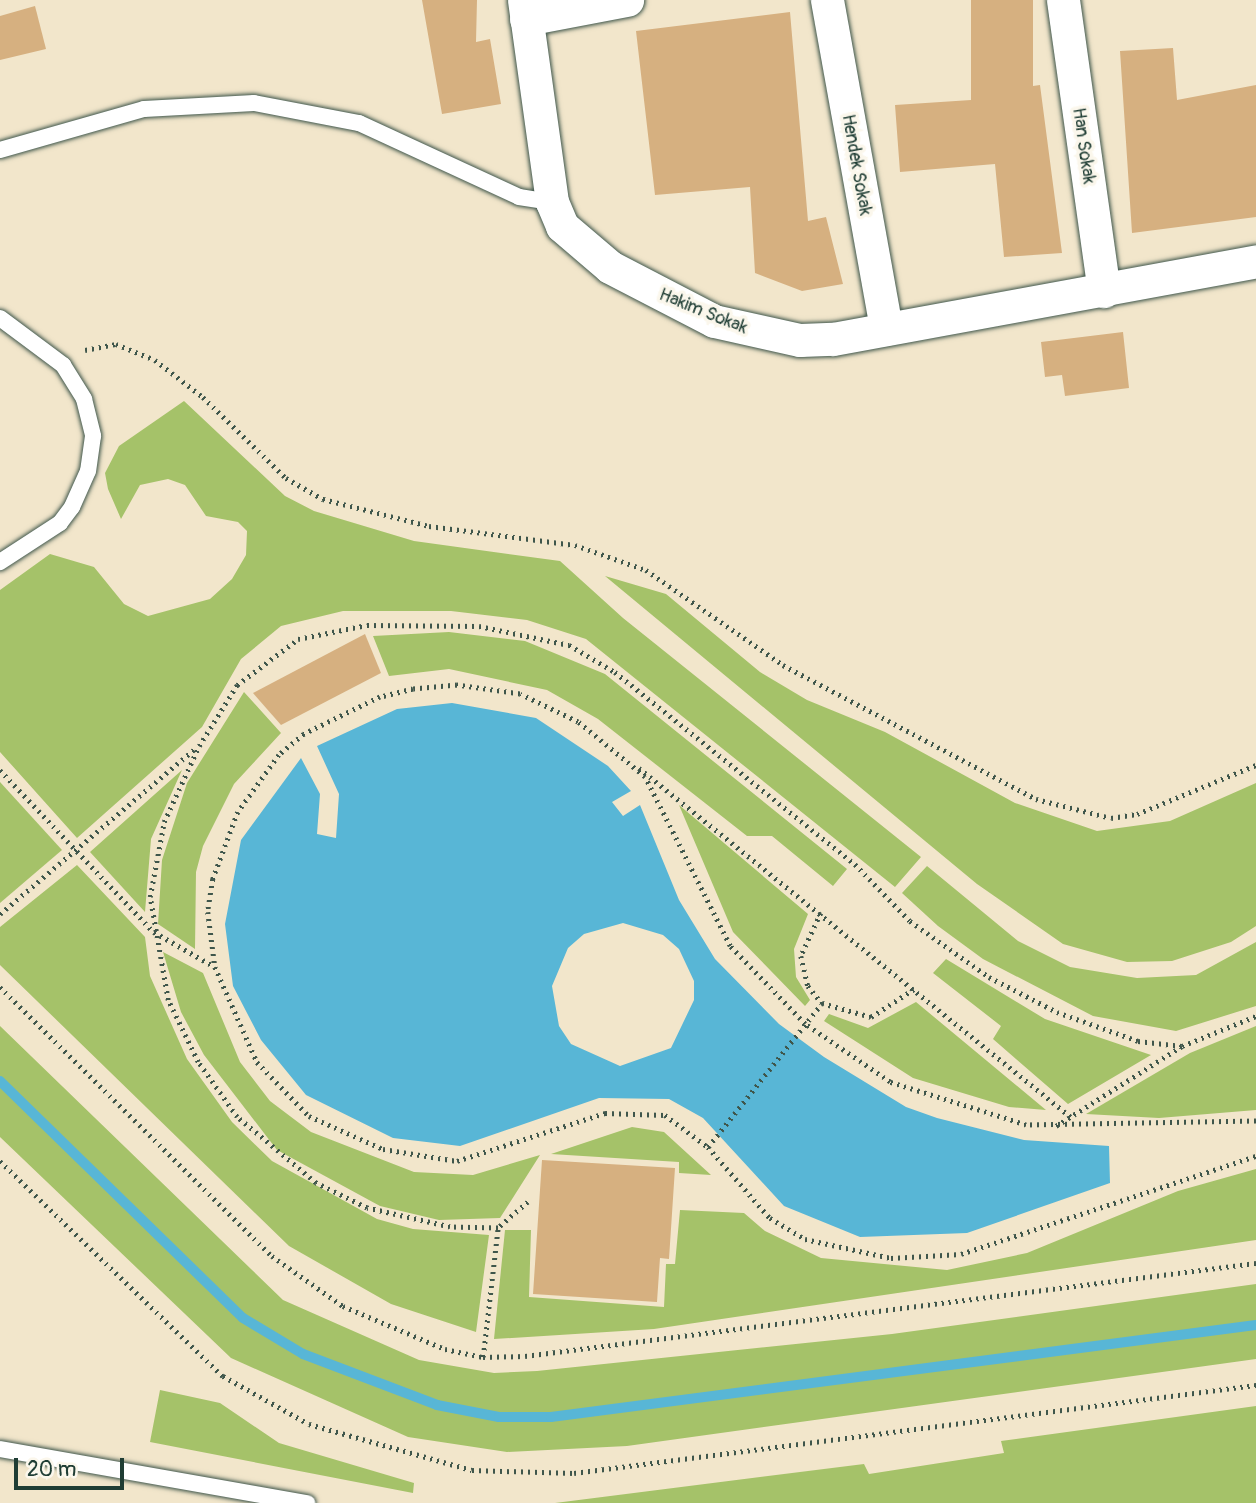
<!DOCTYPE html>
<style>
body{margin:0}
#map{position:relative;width:1256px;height:1503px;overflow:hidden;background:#f2e6cb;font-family:Pangolin,sans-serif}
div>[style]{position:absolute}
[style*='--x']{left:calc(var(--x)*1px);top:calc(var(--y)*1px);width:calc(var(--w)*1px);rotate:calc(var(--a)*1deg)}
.green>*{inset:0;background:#a5c269}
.water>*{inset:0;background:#58b6d6}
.stream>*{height:10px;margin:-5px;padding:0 5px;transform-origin:5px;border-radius:5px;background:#58b6d6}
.building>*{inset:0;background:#d6b080}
.path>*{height:4.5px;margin-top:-2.25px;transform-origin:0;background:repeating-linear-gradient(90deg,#3f564b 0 2px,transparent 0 7px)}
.roads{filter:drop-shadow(0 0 2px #3f564b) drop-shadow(0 0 2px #3f564b)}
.service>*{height:16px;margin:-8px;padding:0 8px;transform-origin:8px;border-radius:8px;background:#fff}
.minor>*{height:33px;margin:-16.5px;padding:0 16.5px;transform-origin:16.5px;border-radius:16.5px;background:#fff}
span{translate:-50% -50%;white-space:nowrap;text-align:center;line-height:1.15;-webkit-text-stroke:7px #fbf7ec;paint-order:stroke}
.street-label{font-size:18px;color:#1f3d34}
.scale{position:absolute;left:14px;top:1458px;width:110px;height:32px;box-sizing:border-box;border:4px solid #1f3d34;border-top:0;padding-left:9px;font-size:21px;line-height:24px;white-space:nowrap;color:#1f3d34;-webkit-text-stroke:5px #fbf7ec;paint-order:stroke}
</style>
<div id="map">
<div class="green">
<i style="clip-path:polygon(184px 401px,285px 496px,314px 511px,414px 541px,560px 561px,623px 618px,921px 857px,895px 887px,586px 639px,527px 620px,451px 611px,343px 611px,281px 626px,241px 659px,202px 727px,77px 838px,0 752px,0 590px,50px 554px,94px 567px,124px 604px,148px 616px,210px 599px,232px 579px,246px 555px,247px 531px,238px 522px,206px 516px,185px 485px,168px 479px,140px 485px,121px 519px,108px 489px,105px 473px,119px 446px)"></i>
<i style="clip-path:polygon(605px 576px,666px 594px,760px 672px,807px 700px,885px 732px,1015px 803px,1097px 831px,1170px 821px,1256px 783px,1256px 926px,1231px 942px,1172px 961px,1127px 962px,1063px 944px,977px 884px)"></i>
<i style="clip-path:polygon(449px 632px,525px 641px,605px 674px,847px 869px,833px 886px,772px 836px,747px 836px,598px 719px,547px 690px,449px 669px,389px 676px,373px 636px)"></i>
<i style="clip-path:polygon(244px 692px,281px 733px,234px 784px,203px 846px,196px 872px,195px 949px,158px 924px,162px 860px,187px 783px)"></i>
<i style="clip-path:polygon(182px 770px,151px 839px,145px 912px,90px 852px)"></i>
<i style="clip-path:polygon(0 782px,62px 850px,0 903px)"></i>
<i style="clip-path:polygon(679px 805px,808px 914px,794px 949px,796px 977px,810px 1000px,805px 1006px,733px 932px)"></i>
<i style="clip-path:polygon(77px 865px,145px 937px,150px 976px,187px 1059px,232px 1122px,272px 1161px,377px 1219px,413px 1229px,489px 1235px,476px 1332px,391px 1304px,289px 1246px,0 965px,0 927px)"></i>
<i style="clip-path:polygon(927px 866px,1018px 941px,1070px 967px,1137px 978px,1196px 975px,1256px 942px,1256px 1006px,1176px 1031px,1093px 1016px,983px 959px,938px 926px,902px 893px)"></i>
<i style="clip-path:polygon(163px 952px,203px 973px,240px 1062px,270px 1101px,311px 1132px,414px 1172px,473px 1175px,540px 1155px,500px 1218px,439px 1220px,380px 1206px,277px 1150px,204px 1055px,181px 1012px)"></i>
<i style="clip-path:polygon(946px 959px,1045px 1019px,1151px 1055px,1068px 1104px,993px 1039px,1001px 1026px,933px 973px)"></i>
<i style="clip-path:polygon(916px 1002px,1046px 1110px,1009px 1107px,913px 1078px,824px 1021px,829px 1014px,868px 1028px)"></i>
<i style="clip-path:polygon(0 1026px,283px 1300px,419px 1360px,494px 1373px,537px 1371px,892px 1334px,1256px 1284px,1256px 1359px,627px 1446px,507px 1452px,408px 1437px,231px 1358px,0 1137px)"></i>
<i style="clip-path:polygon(1256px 1026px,1256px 1110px,1159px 1118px,1086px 1114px,1190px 1053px)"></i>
<i style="clip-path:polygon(632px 1127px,664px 1132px,711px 1175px,679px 1173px,679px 1162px,551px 1154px)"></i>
<i style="clip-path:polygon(1256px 1169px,1256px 1240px,654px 1329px,494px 1339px,505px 1230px,531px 1230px,529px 1297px,664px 1307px,666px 1264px,675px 1264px,680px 1210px,744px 1213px,765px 1231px,821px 1258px,947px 1270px,1027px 1253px,1178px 1191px)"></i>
<i style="clip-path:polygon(160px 1390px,220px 1403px,279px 1443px,414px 1483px,413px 1493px,150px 1442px)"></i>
<i style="clip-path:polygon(1256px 1406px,1256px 1503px,555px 1503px,864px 1464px,869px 1474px,1004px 1453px,1001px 1441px)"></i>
</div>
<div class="water">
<i style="clip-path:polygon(evenodd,452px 703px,536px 718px,608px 766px,631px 791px,612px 802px,623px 816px,640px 805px,679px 900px,715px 959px,779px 1024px,824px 1057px,906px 1107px,937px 1118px,1024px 1140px,1109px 1146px,1110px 1183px,967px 1233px,860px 1237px,784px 1206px,703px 1118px,669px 1099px,599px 1098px,460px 1146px,393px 1138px,306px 1095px,261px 1040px,233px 986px,225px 924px,241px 840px,301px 758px,320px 794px,317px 834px,336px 838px,339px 794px,317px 746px,397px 709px,452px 703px,623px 923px,663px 935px,679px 949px,694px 981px,694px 1000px,671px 1048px,620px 1066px,571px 1044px,559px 1026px,552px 986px,568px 948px,584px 934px,623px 923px)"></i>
</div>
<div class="stream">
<i style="--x:0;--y:1081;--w:339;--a:44.3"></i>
<i style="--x:243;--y:1318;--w:70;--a:31"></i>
<i style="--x:303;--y:1354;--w:143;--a:20.8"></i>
<i style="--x:437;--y:1405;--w:63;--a:11"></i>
<i style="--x:499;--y:1417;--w:52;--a:0"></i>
<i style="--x:551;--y:1417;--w:711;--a:-7.43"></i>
</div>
<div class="building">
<i style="clip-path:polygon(422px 0,477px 0,476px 42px,490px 39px,501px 104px,442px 114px)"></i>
<i style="clip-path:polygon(971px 0,1033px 0,1033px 86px,1040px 85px,1062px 253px,1004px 257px,995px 164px,900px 172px,895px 105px,971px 100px)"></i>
<i style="clip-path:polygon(35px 6px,46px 49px,0 60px,0 16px)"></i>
<i style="clip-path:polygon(790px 12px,808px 221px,826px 217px,843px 284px,802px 291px,755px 273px,750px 187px,655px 195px,636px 31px)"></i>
<i style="clip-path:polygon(1173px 48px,1177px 100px,1256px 85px,1256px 217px,1132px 233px,1120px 51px)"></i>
<i style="clip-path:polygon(1123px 332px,1129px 388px,1065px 396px,1062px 375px,1045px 377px,1041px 342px)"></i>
<i style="clip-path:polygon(365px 634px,381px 673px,281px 725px,253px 693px)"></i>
<i style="clip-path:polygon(542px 1160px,675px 1168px,669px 1259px,660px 1258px,657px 1302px,533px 1294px)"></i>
</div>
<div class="path">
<i style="--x:85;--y:350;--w:32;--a:-11"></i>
<i style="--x:116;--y:344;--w:42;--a:22.3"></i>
<i style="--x:155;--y:360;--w:61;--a:37.6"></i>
<i style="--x:203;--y:397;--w:116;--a:44.3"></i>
<i style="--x:286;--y:478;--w:43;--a:29.6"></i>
<i style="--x:323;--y:499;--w:109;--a:14.3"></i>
<i style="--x:429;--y:526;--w:147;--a:7.4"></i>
<i style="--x:575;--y:545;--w:75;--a:19.4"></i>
<i style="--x:646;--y:570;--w:167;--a:34.7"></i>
<i style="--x:783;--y:665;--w:286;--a:27.9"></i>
<i style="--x:1036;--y:799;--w:77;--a:14.2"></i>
<i style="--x:1111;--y:818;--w:26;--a:-9"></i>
<i style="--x:1137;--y:814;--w:129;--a:-22.4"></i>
<i style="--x:639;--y:768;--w:555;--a:38.93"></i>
<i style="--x:0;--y:770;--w:224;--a:46.5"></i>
<i style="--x:154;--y:932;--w:70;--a:29.8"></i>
<i style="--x:821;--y:913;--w:47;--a:114.9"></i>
<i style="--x:801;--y:956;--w:31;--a:77"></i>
<i style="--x:808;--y:986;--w:22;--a:51"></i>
<i style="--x:822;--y:1003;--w:51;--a:15.9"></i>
<i style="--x:871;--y:1017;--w:51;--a:-33.1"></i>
<i style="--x:0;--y:914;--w:258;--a:-40.3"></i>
<i style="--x:0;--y:987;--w:383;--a:44.7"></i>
<i style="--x:272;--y:1256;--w:87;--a:35.2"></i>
<i style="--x:343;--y:1306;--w:111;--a:22.9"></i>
<i style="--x:445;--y:1349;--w:39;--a:12"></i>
<i style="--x:483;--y:1357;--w:42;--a:-1.4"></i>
<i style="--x:525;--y:1356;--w:737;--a:-7.25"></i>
<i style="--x:1256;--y:1121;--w:230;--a:179"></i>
<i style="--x:1026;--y:1125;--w:143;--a:-162.5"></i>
<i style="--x:890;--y:1082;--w:103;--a:-145.7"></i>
<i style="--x:805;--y:1024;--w:108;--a:-133.9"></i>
<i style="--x:730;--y:946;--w:189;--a:-116.7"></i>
<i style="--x:645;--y:777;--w:87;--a:-140.6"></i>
<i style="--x:578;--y:722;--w:64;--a:-154.2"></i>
<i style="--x:520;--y:694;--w:64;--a:-171.9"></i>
<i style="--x:457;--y:685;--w:44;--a:174.8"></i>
<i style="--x:413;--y:689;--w:34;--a:166"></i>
<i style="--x:380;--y:697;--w:85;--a:154"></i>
<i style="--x:304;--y:734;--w:33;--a:140"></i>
<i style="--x:279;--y:755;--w:70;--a:125.7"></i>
<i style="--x:238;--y:812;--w:72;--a:110.5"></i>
<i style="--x:213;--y:879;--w:33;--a:99"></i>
<i style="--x:208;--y:912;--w:55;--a:82.7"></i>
<i style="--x:215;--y:967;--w:104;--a:66.1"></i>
<i style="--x:257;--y:1062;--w:75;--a:46.1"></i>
<i style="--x:309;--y:1116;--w:81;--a:24"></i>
<i style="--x:383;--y:1149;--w:75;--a:9.2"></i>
<i style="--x:457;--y:1161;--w:156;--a:-18"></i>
<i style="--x:605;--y:1113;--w:60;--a:1.9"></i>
<i style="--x:665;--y:1115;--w:54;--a:36.7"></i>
<i style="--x:708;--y:1147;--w:94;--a:48.9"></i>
<i style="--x:770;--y:1218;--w:41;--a:31"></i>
<i style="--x:805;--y:1239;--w:88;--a:12.5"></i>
<i style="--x:891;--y:1258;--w:70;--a:-3.3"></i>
<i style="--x:961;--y:1254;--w:311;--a:-18.4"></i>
<i style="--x:1056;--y:1126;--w:149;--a:-32.4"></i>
<i style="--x:1182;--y:1046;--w:80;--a:-22.1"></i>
<i style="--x:708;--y:1147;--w:184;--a:-51.6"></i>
<i style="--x:0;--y:1161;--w:310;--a:44"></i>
<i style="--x:223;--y:1376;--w:98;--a:29.2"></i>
<i style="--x:309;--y:1424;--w:169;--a:15.8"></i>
<i style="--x:472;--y:1470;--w:102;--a:1.7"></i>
<i style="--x:574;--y:1473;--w:688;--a:-7.35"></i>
<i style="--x:528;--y:1202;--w:40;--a:139"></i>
<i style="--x:498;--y:1228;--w:48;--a:-178.8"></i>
<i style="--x:450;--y:1227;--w:85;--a:-167.1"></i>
<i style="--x:367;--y:1208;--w:57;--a:-153.9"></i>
<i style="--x:316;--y:1183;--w:103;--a:-140.1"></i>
<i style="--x:237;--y:1117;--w:67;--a:-125.3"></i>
<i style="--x:198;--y:1062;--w:69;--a:-115.8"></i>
<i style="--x:168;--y:1000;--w:105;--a:-99.9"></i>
<i style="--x:150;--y:897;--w:76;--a:-79.4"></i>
<i style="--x:164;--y:822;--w:84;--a:-65.3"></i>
<i style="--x:199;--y:746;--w:72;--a:-58.1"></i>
<i style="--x:237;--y:685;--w:76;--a:-37"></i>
<i style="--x:298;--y:639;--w:70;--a:-11.5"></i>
<i style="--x:367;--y:625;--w:112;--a:0.5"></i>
<i style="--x:479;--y:626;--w:92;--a:11.9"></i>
<i style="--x:569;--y:645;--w:53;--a:30.4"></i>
<i style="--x:615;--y:672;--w:307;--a:38.7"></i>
<i style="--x:855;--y:864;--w:79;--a:46"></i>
<i style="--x:910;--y:921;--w:97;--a:35.3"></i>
<i style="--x:989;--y:977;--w:76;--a:27.2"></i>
<i style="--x:1057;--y:1012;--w:86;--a:19.7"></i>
<i style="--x:1138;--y:1041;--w:44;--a:6.5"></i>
<i style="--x:483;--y:1357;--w:130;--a:-83.4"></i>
</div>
<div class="roads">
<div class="service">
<i style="--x:0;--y:150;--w:150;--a:-15.9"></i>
<i style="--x:144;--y:109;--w:110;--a:-3.1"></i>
<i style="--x:254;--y:103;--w:107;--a:10.8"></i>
<i style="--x:359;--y:123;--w:176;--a:24.8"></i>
<i style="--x:519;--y:197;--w:33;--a:9"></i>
<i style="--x:0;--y:318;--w:79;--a:36.7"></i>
<i style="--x:63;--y:365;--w:40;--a:58"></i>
<i style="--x:84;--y:399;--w:38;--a:76"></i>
<i style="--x:93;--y:436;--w:35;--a:98"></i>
<i style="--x:88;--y:471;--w:39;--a:114"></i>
<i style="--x:72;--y:507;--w:20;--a:127"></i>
<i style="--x:60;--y:523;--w:72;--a:147"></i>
<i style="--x:0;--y:1449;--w:312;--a:10"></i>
</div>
<div class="minor">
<i style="--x:524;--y:0;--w:204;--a:82.1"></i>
<i style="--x:552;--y:202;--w:26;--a:67"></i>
<i style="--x:562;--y:226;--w:63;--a:40.5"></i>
<i style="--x:610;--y:267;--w:117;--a:27.4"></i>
<i style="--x:714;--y:321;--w:88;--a:12.5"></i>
<i style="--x:800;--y:340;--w:33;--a:-2"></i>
<i style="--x:833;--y:339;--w:430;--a:-10.4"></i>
<i style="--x:827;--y:0;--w:334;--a:79.8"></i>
<i style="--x:1063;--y:0;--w:294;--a:82"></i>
<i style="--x:526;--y:19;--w:103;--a:-10.7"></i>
</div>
</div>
<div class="street-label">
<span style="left:1083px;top:146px;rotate:82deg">Han Sokak</span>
<span style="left:856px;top:165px;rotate:80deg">Hendek Sokak</span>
<span style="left:703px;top:312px;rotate:22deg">Hakim Sokak</span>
</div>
<div class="scale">20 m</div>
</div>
